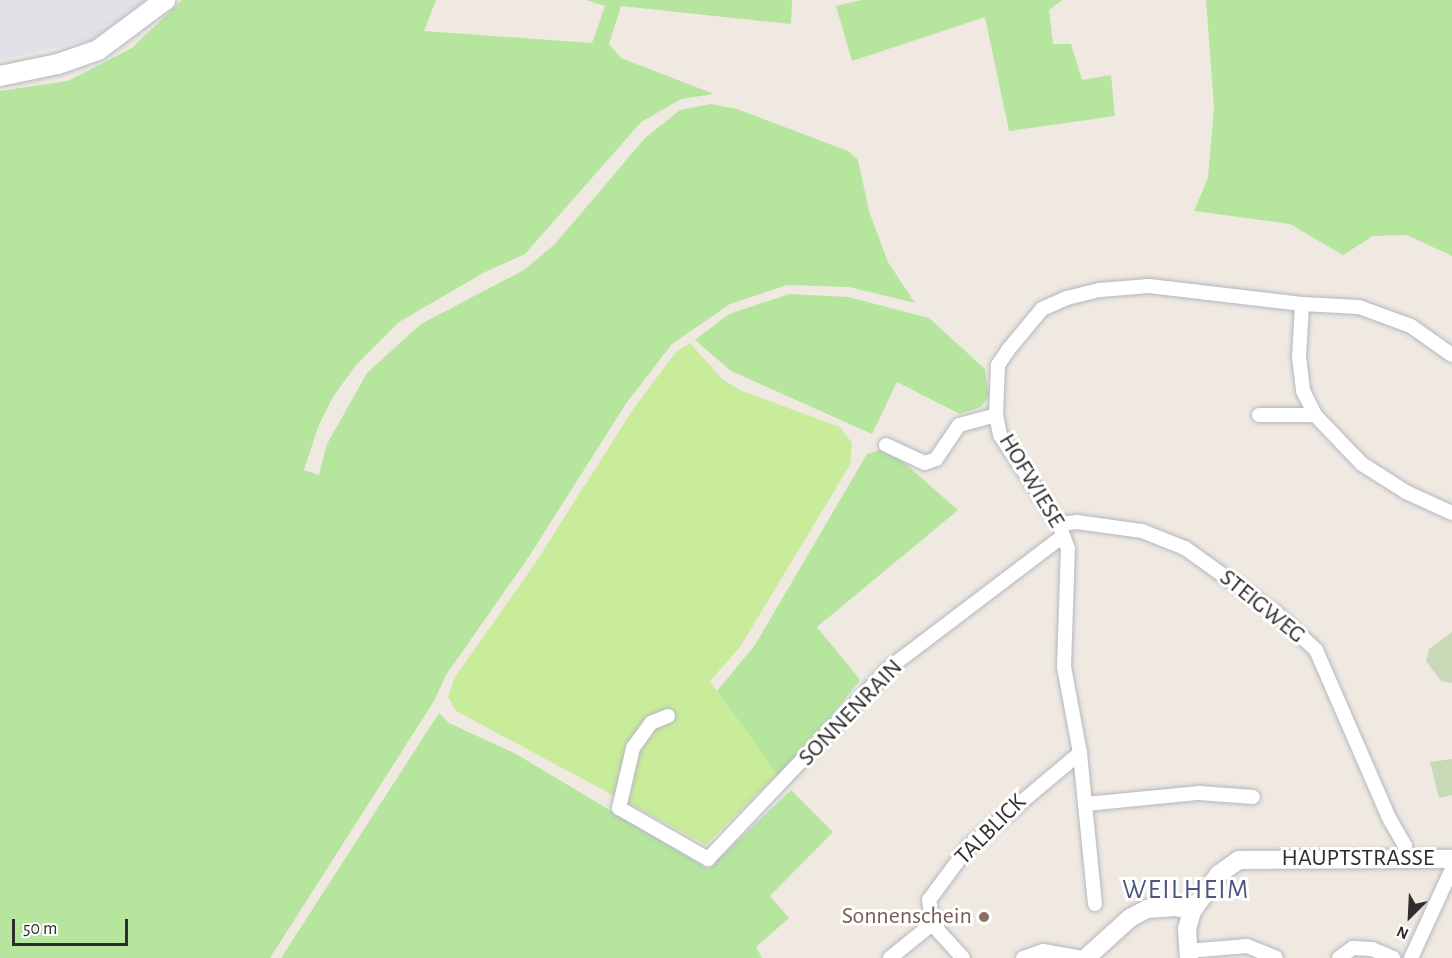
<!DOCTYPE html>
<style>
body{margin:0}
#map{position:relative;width:1452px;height:958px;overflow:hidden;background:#efe9e1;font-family:"Alegreya Sans",sans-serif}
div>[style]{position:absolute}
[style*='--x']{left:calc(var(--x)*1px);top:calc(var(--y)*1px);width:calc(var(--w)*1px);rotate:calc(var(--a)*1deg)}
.industrial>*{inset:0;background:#e3e1e8}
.green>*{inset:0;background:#b6e59e}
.cemetery>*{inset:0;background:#c8d9b8}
.pitch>*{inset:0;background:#c9ec9a}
.roads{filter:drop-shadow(0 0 2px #b4b7c1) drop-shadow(0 0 2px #b4b7c1)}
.minor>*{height:14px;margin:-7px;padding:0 7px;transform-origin:7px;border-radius:7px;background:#fff}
.tertiary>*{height:18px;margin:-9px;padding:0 9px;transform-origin:9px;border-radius:9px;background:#fff}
.secondary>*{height:20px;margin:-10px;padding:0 10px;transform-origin:10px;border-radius:10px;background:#fff}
.dots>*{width:16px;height:16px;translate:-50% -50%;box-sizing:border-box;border:3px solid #fff;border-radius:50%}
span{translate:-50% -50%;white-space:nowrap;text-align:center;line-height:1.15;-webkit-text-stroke:6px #fff;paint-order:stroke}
.street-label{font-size:24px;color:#2e2e2e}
.education-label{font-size:24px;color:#785e54}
.right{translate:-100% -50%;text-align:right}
.quarter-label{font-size:27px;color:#4d5680;letter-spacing:1.5px}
.north{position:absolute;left:1380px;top:886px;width:60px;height:60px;-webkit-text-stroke:4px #fff;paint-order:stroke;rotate:204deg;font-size:16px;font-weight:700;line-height:24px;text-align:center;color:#2e2e2e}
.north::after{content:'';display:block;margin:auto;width:21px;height:27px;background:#2e2e2e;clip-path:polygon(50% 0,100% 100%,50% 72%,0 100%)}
.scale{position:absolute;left:12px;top:919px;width:116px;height:27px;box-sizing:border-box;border:3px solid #2e2e2e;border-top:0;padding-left:8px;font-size:18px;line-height:21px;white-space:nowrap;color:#2e2e2e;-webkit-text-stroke:4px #fff;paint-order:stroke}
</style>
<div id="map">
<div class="industrial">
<i style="clip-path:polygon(0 0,151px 0,92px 40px,0 60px)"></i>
</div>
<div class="green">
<i style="clip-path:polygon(182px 0,436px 0,424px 31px,592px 43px,605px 6px,586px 0,792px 0,791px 24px,621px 6px,609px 44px,621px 58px,714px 94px,681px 99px,641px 122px,525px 254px,483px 273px,399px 322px,356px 365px,333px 397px,318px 427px,304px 470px,319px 475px,327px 444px,367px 373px,421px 324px,524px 270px,555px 244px,645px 138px,680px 110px,711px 104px,737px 109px,848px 151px,858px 160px,869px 211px,888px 262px,915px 303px,849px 287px,787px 285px,730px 304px,672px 344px,627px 402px,530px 555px,446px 675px,434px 701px,270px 958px,0 958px,0 91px,68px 81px,132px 48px)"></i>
<i style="clip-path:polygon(862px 0,1062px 0,1049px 10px,1053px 44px,1071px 44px,1082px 80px,1111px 75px,1115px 116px,1009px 131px,985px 17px,852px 61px,836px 6px)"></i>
<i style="clip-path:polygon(1206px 0,1452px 0,1452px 256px,1407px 235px,1373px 236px,1343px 255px,1290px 224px,1194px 211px,1208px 178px,1214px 107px)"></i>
<i style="clip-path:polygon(789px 294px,848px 297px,929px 318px,985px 369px,989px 396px,981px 407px,960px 414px,897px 382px,872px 434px,731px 371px,695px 340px,729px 314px)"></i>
<i style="clip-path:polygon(887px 448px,958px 510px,817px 627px,860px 680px,781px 780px,717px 691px,755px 645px,867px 454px)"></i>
<i style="clip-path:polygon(439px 713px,449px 723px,516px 754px,708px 869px,791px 790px,833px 832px,770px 896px,789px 918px,756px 947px,762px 958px,281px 958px)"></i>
</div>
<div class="cemetery">
<i style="clip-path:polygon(1452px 632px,1452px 683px,1441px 681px,1426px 661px,1429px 649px)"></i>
<i style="clip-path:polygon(1452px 759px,1452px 795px,1439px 798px,1430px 762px)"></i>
</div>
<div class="pitch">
<i style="clip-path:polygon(690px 343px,722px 379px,742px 391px,840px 427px,852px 443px,850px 465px,740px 647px,710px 681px,777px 774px,706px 845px,456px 711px,448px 697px,455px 677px,534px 565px,634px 408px,675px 353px)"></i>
</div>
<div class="roads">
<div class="minor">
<i style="--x:1302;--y:304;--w:53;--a:93.2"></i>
<i style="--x:1299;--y:357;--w:34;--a:83"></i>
<i style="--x:1303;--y:391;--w:27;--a:63"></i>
<i style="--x:1315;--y:415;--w:68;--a:46.2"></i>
<i style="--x:1362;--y:464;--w:52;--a:32.5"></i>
<i style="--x:1406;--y:492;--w:51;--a:24.5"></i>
<i style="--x:1259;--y:415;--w:56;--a:0"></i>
<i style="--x:886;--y:445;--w:43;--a:24.8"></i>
<i style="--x:925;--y:463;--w:12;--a:-20"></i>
<i style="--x:936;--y:459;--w:41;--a:-55.9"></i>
<i style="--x:959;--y:425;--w:38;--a:-15"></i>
<i style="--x:1059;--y:524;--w:18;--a:-6"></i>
<i style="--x:1077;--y:522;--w:66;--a:7.9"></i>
<i style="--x:1142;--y:531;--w:46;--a:21.6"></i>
<i style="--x:1185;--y:548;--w:113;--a:35.7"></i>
<i style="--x:1277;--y:614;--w:53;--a:42.7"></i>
<i style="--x:1316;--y:650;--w:183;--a:66.5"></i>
<i style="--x:1389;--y:818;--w:32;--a:60"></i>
<i style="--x:1405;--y:846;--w:15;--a:86"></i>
<i style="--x:668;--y:716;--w:18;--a:158"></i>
<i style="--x:651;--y:723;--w:31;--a:126"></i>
<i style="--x:633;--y:748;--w:62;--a:103.1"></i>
<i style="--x:619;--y:808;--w:103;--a:29.8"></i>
<i style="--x:708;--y:859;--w:263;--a:-46.5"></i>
<i style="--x:889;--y:668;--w:218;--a:-37.2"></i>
<i style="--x:1086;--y:804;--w:114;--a:-5.6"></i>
<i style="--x:1199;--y:793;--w:54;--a:4.2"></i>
<i style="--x:1095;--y:904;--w:152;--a:-95.7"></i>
<i style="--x:1080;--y:753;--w:87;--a:-100.5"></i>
<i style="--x:1064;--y:667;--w:118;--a:-88.1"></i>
<i style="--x:1068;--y:549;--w:27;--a:-110"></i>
<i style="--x:1059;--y:524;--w:107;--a:-123.5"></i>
<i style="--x:1000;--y:435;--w:20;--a:-101"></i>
<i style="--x:996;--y:415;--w:50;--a:-87.7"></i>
<i style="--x:998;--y:365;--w:18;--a:-56"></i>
<i style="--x:1008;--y:350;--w:53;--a:-50.3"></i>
<i style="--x:1042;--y:309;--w:27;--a:-24"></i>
<i style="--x:1067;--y:298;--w:34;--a:-14"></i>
<i style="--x:1100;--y:290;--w:49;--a:-4.7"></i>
<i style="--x:1149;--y:286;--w:154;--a:6.7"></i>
<i style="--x:1302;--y:304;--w:57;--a:3"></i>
<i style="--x:1359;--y:307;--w:55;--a:20.1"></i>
<i style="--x:1411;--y:326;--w:50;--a:35.3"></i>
<i style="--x:1187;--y:951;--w:60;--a:-4.8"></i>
<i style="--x:1247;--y:946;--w:31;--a:22"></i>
<i style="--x:890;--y:958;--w:54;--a:-39"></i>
<i style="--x:963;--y:958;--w:46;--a:-132.4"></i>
<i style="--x:932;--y:924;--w:24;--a:-97"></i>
<i style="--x:929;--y:900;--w:67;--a:-53.5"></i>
<i style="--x:969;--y:846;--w:145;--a:-40"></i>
<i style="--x:1023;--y:958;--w:21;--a:-19"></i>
<i style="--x:1043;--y:951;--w:40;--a:10"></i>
<i style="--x:1339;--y:958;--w:17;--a:-36"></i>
<i style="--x:1353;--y:948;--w:19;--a:3"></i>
<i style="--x:1372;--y:949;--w:23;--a:23"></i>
<i style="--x:1411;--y:958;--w:98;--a:-65.3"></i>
</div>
<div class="tertiary">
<i style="--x:1086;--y:958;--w:59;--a:-42.3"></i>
<i style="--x:1130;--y:918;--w:19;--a:-28"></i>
<i style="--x:1147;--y:909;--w:29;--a:-4"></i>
<i style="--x:1176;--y:907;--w:16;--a:14"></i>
<i style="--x:1189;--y:958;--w:29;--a:-94"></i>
<i style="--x:1187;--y:929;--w:19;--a:-74"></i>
<i style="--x:1192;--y:911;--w:46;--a:-53.9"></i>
<i style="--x:1219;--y:874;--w:24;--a:-35"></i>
<i style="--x:1239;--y:860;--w:213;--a:-0.3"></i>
</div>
<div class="secondary">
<i style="--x:0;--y:76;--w:59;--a:-11.7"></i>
<i style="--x:58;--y:64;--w:42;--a:-19.3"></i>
<i style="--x:98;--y:50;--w:84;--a:-36.7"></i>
</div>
</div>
<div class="dots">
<i style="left:984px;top:917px;background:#8d6e63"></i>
</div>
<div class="street-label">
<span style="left:1031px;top:481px;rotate:59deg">HOFWIESE</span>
<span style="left:1262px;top:607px;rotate:39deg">STEIGWEG</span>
<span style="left:851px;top:713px;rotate:-46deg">SONNENRAIN</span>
<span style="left:991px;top:830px;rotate:-45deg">TALBLICK</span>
<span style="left:1358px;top:859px">HAUPTSTRASSE</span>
</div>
<div class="education-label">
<span class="right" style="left:972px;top:917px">Sonnenschein</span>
</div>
<div class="quarter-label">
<span style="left:1186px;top:890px">WEILHEIM</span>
</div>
<div class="north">N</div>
<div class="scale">50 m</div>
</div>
